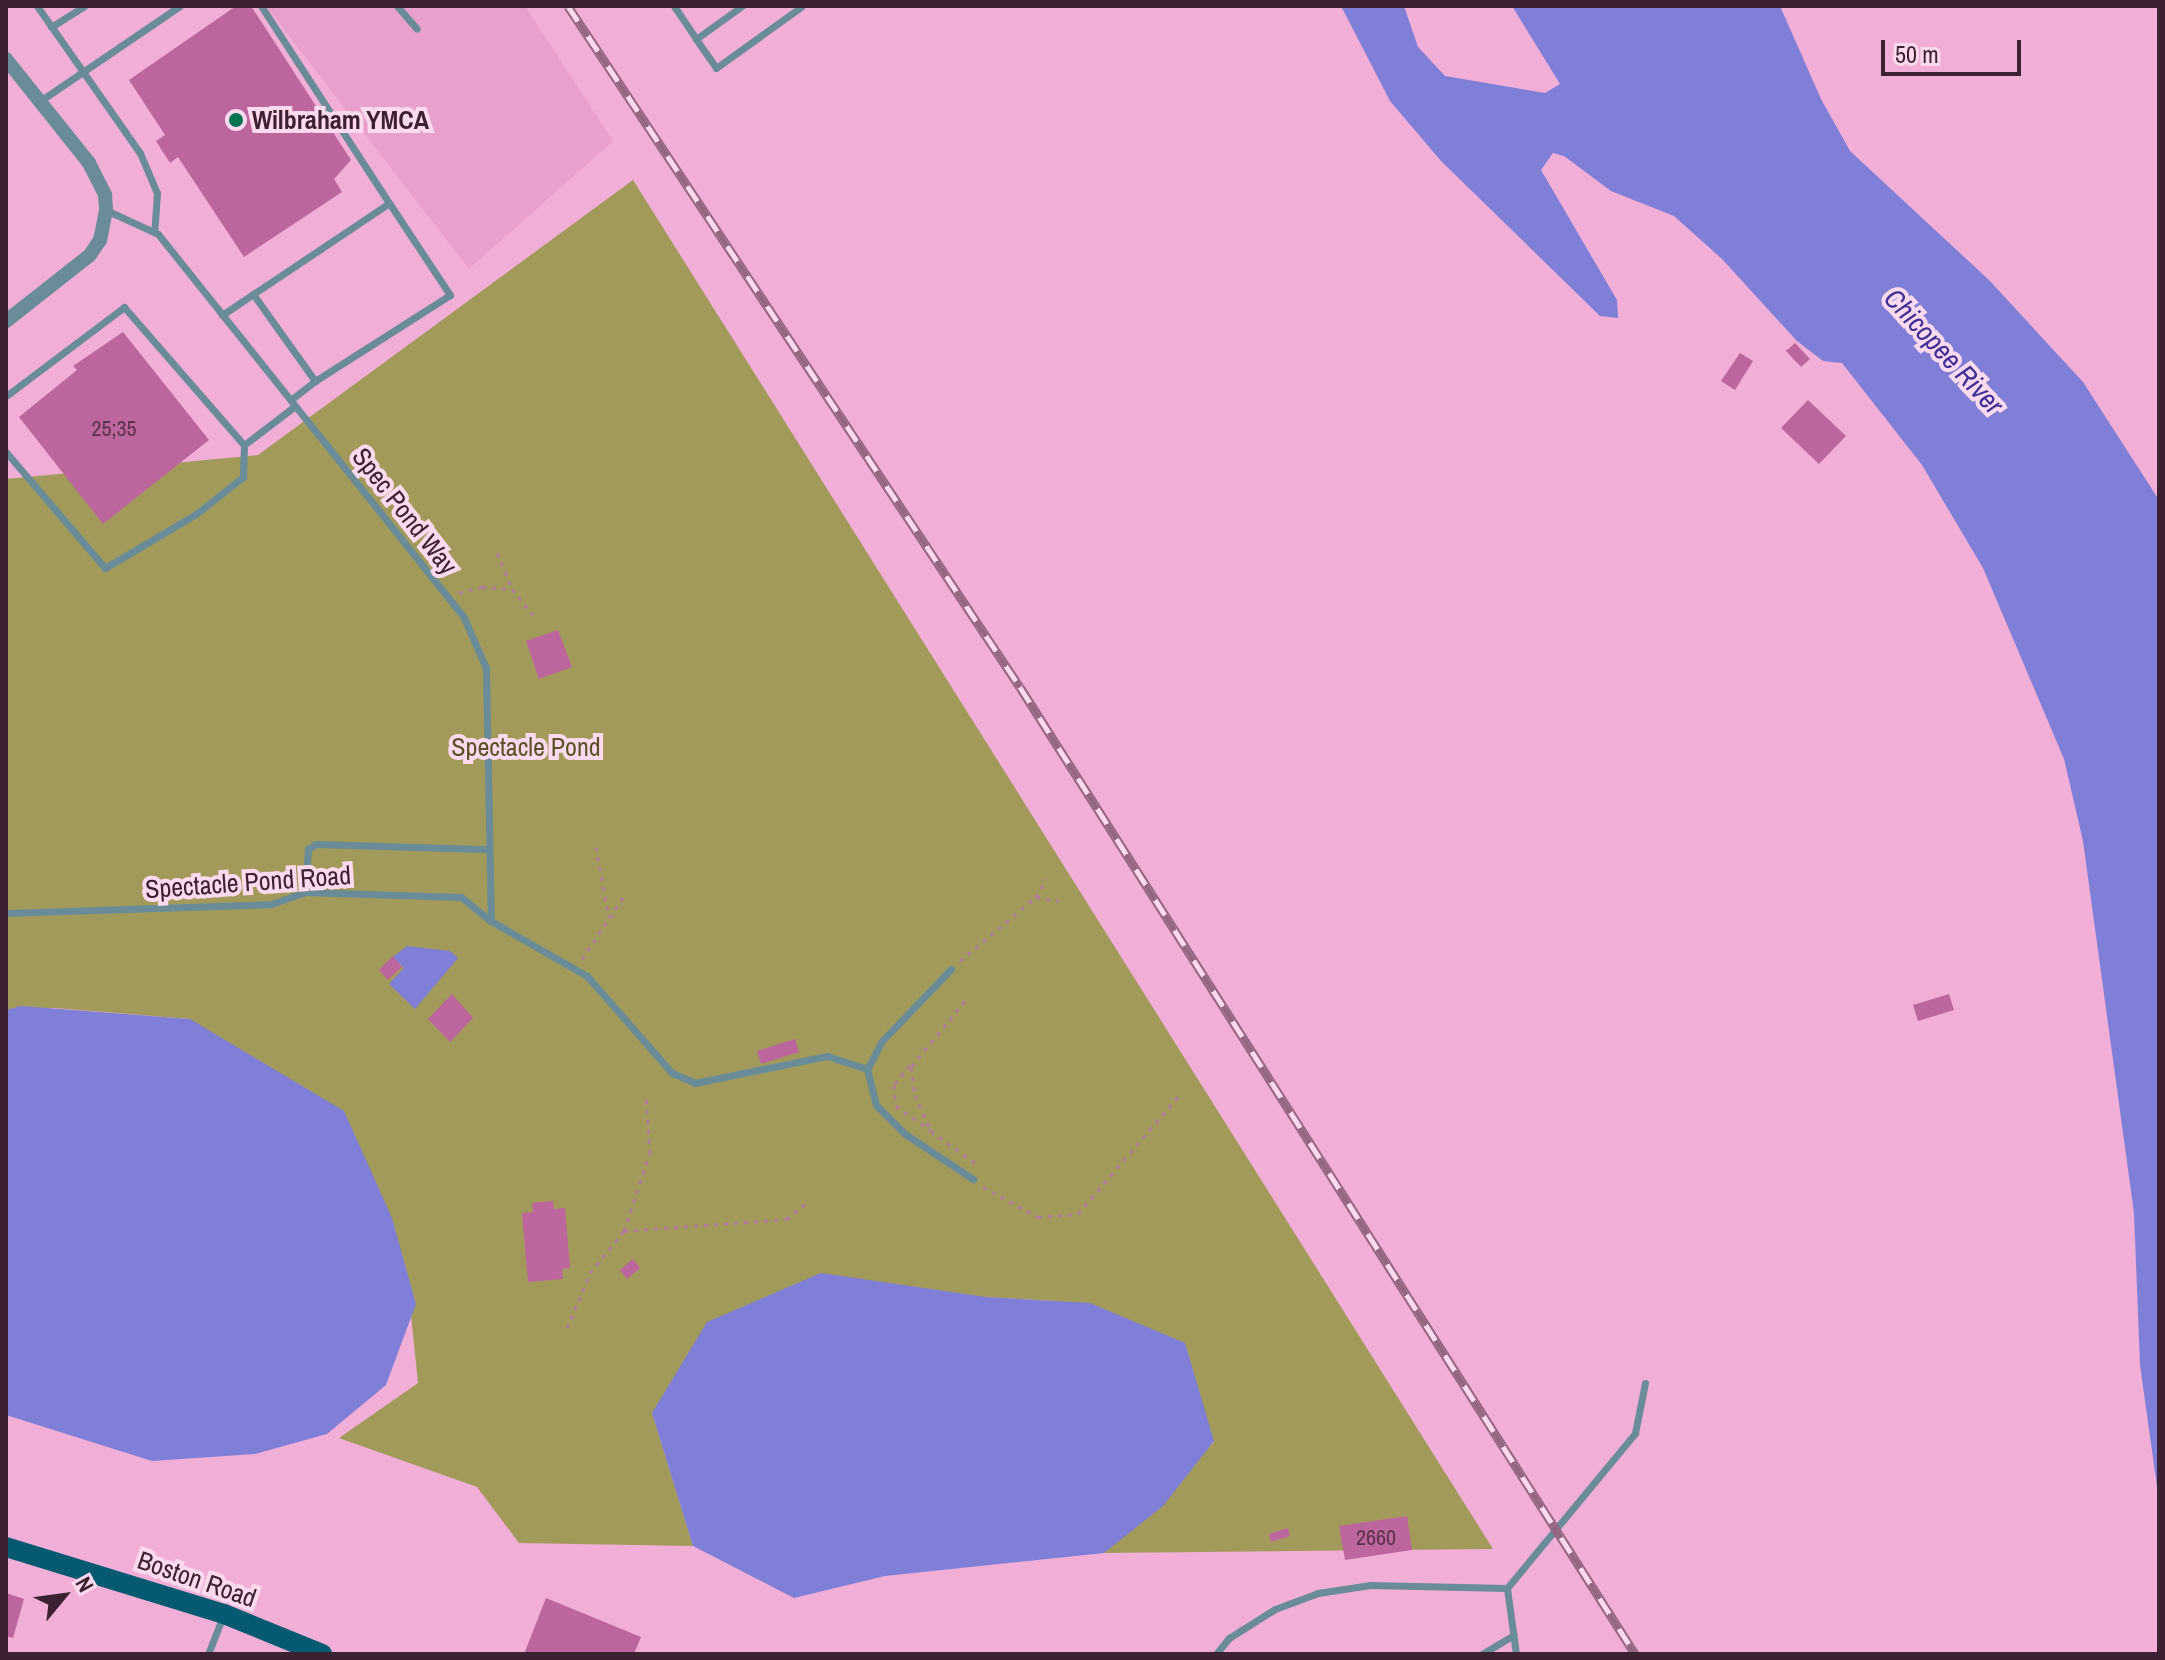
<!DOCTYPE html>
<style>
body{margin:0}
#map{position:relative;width:2165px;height:1660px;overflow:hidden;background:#f1aed6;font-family:"Archivo Narrow",sans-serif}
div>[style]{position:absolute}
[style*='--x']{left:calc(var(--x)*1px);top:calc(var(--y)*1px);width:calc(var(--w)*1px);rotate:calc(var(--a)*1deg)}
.built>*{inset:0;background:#e8a0cc}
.green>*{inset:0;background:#a29a5a}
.water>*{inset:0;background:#807fd8}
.building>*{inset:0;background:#bd669e}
.path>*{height:3px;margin-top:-1.5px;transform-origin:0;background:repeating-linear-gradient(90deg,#b07c9b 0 4px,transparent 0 10px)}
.lane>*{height:7px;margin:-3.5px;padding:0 3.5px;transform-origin:3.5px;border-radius:3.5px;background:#6a8c98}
.street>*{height:14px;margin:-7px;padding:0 7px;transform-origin:7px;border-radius:7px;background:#6a8c98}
.primary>*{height:20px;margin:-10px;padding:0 10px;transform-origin:10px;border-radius:10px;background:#055a71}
.rail>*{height:9px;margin-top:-4.5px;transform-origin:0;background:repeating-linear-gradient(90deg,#fedaef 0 18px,#946682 0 36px);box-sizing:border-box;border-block:2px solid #946682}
.dots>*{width:22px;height:22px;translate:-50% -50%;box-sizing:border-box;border:4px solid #fedaef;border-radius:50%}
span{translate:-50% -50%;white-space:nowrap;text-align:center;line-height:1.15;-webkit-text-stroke:8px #fedaef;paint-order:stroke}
.number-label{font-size:22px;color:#5c324c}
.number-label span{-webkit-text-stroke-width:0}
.poi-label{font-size:26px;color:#3b2131;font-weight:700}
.left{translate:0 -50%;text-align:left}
.street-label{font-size:26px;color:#3b2131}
.park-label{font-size:26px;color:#595327}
.water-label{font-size:28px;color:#3f3097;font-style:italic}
.frame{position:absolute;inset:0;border:8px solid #3b2131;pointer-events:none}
.north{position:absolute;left:24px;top:1556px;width:80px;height:80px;-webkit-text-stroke:6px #fedaef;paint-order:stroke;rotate:61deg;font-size:22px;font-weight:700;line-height:32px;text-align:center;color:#3b2131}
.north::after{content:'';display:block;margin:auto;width:28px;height:36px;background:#3b2131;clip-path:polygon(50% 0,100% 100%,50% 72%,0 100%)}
.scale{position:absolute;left:1881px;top:40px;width:140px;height:36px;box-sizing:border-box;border:4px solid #3b2131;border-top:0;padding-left:10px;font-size:24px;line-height:28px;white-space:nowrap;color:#3b2131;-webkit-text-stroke:6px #fedaef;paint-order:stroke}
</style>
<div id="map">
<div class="built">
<i style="clip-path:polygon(266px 6px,525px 6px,613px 141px,469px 269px)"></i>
</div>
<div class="green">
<i style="clip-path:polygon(633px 180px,1493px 1549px,1104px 1553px,1214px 1442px,1054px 1301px,986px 1297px,652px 1412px,693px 1546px,519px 1543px,477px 1487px,339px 1438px,418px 1383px,406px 1267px,190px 1019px,54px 1008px,6px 1012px,6px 479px,258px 455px)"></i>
</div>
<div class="water">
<i style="clip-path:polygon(1341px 6px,1404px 6px,1418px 47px,1445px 76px,1545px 93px,1560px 84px,1512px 6px,1780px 6px,1821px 99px,1850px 151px,1989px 280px,2083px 382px,2159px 500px,2159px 1501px,2140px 1365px,2134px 1213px,2083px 841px,2064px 759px,1983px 568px,1922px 465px,1842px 363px,1823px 361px,1797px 341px,1722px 259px,1674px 216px,1611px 191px,1564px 156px,1553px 153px,1541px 170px,1617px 300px,1618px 318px,1600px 316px,1441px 161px,1390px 101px)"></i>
<i style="clip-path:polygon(407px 946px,450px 951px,458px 958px,415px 1009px,389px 984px,404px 968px,393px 957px)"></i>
<i style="clip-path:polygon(21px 1006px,190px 1019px,344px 1111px,392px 1218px,416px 1304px,386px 1385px,327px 1434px,255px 1454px,152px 1461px,6px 1415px,6px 1010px)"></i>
<i style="clip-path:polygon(821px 1273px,986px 1297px,1090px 1303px,1185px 1343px,1214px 1441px,1163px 1506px,1104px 1553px,885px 1576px,794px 1598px,693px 1546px,652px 1413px,707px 1322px)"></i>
</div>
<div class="building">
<i style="clip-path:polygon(236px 6px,251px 6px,351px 160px,334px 179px,342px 192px,244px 257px,178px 157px,170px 163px,156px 141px,165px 135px,129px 80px)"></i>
<i style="clip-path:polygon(123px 332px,209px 440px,103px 524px,19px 417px,77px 370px,73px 366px)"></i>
<i style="clip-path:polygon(1795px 343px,1810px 359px,1801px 367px,1786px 351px)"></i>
<i style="clip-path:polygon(1740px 353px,1753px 361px,1735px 390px,1721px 381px)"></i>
<i style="clip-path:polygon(1808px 400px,1846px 436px,1819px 464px,1781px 428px)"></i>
<i style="clip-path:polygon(558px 630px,572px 667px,539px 679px,526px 641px)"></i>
<i style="clip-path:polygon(393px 956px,402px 967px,388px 980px,379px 970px)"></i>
<i style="clip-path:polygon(452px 994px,473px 1018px,450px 1042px,428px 1019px)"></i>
<i style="clip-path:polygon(1949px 994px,1954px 1010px,1918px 1021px,1913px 1005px)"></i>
<i style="clip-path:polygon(795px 1039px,799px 1052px,761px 1064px,757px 1051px)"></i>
<i style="clip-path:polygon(553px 1201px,554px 1209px,565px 1208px,570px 1268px,562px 1269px,563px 1279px,528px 1282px,522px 1213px,533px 1212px,532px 1203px)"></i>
<i style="clip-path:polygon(633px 1259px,640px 1268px,627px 1279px,620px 1270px)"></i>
<i style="clip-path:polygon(1407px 1516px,1412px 1550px,1345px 1560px,1339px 1526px)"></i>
<i style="clip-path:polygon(1288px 1528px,1290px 1536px,1271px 1542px,1269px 1534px)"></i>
<i style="clip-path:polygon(6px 1593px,24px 1599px,13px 1638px,6px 1636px)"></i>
<i style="clip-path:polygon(546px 1598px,641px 1637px,634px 1654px,524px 1654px)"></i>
</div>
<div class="path">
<i style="--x:497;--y:553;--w:39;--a:67"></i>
<i style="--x:459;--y:593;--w:24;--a:-15"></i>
<i style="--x:482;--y:587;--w:30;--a:4"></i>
<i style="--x:512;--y:589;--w:33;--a:51"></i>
<i style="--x:596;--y:847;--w:72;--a:79.6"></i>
<i style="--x:1036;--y:897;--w:23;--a:10"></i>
<i style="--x:582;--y:959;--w:76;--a:-56.3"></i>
<i style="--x:960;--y:961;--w:99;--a:-40.1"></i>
<i style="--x:1036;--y:897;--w:21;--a:-61"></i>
<i style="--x:965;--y:1001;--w:85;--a:129.3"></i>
<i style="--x:911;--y:1067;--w:28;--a:82"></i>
<i style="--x:915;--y:1095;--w:39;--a:66"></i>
<i style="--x:931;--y:1131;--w:54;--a:36"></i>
<i style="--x:910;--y:1065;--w:26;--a:129"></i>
<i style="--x:894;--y:1085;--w:21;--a:85"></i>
<i style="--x:896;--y:1106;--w:42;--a:35.2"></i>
<i style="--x:983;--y:1187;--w:63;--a:28.6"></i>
<i style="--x:1038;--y:1217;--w:40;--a:-4.3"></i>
<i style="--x:1078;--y:1214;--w:157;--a:-49.6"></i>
<i style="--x:624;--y:1231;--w:82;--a:-71.6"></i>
<i style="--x:650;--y:1153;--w:58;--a:-93.9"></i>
<i style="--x:567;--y:1328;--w:60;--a:-67.3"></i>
<i style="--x:590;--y:1273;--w:54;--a:-51"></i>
<i style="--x:624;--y:1231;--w:162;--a:-4.2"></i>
<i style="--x:786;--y:1219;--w:29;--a:-38"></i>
</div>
<div class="lane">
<i style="--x:37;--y:6;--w:179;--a:55"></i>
<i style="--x:140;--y:153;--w:43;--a:67"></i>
<i style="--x:157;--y:193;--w:39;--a:94"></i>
<i style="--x:397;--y:6;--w:30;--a:49"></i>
<i style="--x:674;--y:6;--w:40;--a:56"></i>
<i style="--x:696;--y:39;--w:57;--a:-35.7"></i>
<i style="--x:51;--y:27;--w:39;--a:-32"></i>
<i style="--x:696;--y:39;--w:35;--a:55"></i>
<i style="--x:716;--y:68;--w:105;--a:-35.7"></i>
<i style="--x:40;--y:101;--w:169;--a:-34.2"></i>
<i style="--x:106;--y:210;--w:57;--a:24.8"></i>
<i style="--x:158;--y:234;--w:491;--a:51.4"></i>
<i style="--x:464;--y:618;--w:55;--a:66.3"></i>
<i style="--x:486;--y:668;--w:253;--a:88.9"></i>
<i style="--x:253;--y:294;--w:107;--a:54.5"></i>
<i style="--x:315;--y:381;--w:31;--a:142"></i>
<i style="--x:222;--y:315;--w:201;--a:-33.8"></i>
<i style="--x:389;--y:203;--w:235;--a:-123"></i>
<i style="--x:315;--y:381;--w:160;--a:-32.5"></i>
<i style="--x:450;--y:295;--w:110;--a:-123.5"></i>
<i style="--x:6;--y:396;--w:148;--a:-37"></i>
<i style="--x:124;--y:307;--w:183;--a:49"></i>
<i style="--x:244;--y:445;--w:32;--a:92"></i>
<i style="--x:243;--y:477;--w:60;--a:141.8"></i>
<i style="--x:196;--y:514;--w:106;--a:149.3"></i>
<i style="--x:105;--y:568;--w:153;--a:-130.5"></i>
<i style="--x:244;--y:445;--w:64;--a:-37.4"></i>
<i style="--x:305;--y:892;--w:43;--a:-86"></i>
<i style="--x:308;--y:849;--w:9;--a:-32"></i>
<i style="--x:316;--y:844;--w:173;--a:1.7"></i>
<i style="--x:6;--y:913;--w:265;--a:-1.9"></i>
<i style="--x:271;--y:904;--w:36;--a:-19"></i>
<i style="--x:305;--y:892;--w:156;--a:1.8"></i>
<i style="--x:461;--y:897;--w:38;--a:39"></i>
<i style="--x:491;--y:921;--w:111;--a:29.8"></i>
<i style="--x:587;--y:976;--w:129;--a:48.8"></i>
<i style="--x:672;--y:1073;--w:25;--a:23"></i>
<i style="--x:695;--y:1083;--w:135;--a:-11.6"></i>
<i style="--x:827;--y:1056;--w:42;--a:18"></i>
<i style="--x:951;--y:969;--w:100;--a:133.8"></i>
<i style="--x:882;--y:1041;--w:32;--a:118"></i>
<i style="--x:867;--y:1069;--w:37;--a:76"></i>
<i style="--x:876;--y:1105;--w:41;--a:45"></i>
<i style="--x:905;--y:1134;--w:82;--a:33.5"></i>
<i style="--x:208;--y:1654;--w:41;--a:-68.5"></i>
<i style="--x:1216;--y:1654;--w:21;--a:-51"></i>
<i style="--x:1229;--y:1638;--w:54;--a:-32.2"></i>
<i style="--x:1275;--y:1609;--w:46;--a:-20.4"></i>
<i style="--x:1318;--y:1593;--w:53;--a:-8.7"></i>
<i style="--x:1370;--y:1585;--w:137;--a:1.3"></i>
<i style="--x:1482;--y:1654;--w:37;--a:-31"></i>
<i style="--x:1516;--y:1654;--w:67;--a:-97.8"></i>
<i style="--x:1507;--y:1588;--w:201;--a:-50.4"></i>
<i style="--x:1635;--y:1433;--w:51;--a:-78.7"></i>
</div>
<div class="street">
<i style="--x:6;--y:59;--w:133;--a:51.4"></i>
<i style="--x:89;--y:163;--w:36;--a:63"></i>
<i style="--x:105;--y:195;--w:15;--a:86"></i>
<i style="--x:106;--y:210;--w:31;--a:101"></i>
<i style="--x:100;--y:240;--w:18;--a:124"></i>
<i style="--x:90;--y:255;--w:107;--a:141.8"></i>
</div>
<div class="primary">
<i style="--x:6;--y:1547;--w:228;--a:17.1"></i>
<i style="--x:224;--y:1614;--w:106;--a:22.2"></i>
</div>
<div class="rail">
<i style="--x:568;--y:6;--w:817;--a:56.43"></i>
<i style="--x:1020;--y:687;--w:1146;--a:57.54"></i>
</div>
<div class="dots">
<i style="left:236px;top:120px;background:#007550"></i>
</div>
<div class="number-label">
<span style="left:114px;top:429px">25;35</span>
<span style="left:1376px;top:1538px">2660</span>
</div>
<div class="poi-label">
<span class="left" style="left:252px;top:120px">Wilbraham YMCA</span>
</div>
<div class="street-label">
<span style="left:405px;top:511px;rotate:52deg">Spec Pond Way</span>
<span style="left:248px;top:882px;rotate:-4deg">Spectacle Pond Road</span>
<span style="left:197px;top:1579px;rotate:19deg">Boston Road</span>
</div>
<div class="park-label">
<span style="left:526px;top:747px">Spectacle Pond</span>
</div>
<div class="water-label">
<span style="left:1944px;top:351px;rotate:47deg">Chicopee River</span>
</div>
<div class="frame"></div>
<div class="north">N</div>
<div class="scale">50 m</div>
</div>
